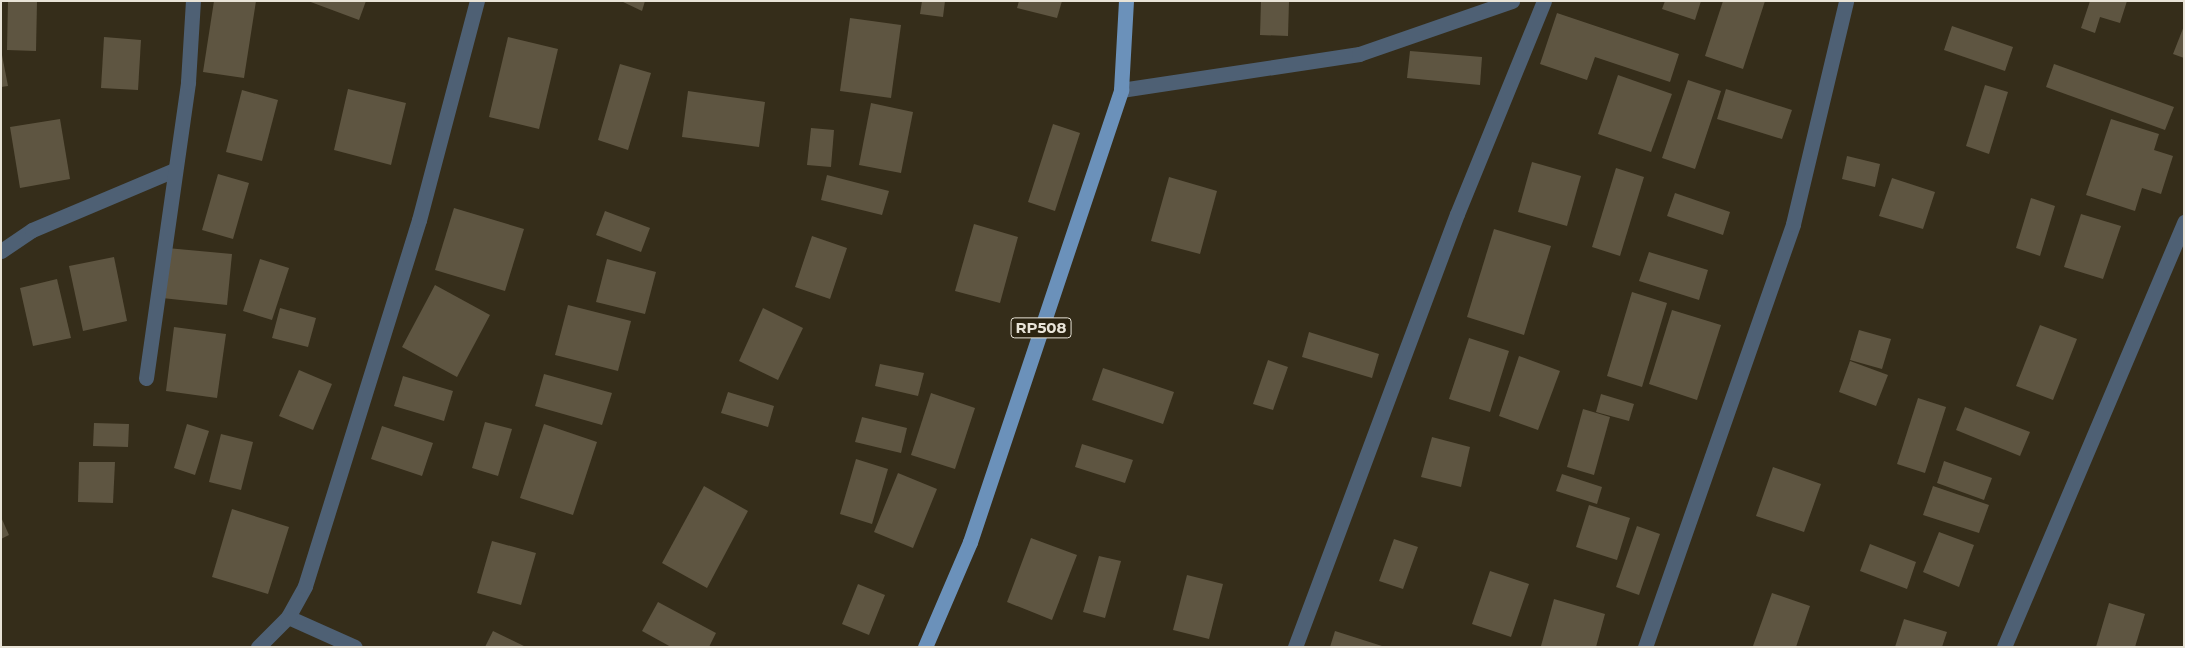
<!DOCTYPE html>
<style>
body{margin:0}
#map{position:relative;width:2185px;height:648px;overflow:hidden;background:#352d1a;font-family:Montserrat,sans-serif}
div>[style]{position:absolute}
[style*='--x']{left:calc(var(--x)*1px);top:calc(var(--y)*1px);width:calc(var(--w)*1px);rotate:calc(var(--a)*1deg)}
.building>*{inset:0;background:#5e5541}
.street>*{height:15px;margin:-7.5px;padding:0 7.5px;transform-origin:7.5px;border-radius:7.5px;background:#4e6074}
.primary>*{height:15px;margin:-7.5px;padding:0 7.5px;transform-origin:7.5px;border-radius:7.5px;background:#6b91ba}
span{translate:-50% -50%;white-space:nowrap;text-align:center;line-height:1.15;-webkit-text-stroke:4px #2b2310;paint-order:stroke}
.shield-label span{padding:1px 4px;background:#2b2310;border:1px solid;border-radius:4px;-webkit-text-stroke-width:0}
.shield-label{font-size:15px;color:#e8e3d7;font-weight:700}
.frame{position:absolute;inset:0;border:2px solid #e8e3d7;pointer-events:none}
</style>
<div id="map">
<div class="building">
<i style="clip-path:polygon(8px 1px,37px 1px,36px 51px,7px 50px)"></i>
<i style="clip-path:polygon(214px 1px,256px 1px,244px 78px,203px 72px)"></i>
<i style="clip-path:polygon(308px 1px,366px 1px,359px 20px)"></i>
<i style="clip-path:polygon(621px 1px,645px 1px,642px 11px)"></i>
<i style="clip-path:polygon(922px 1px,945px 1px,943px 17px,920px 14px)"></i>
<i style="clip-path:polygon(1019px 1px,1062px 1px,1057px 18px,1017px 8px)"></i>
<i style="clip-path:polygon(1261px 1px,1289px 1px,1288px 36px,1260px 35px)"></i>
<i style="clip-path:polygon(1665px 1px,1701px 1px,1695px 20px,1662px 9px)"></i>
<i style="clip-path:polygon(1723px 1px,1765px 1px,1743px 69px,1705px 56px)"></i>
<i style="clip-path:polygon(2090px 1px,2127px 1px,2120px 23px,2100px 17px,2095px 33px,2081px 28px)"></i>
<i style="clip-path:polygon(1557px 13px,1679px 54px,1670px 82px,1595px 57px,1587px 80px,1540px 64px)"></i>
<i style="clip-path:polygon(850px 18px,901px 25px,891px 98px,840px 91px)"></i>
<i style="clip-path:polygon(1952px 26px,2013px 47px,2005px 71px,1944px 50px)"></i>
<i style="clip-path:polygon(2184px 26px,2184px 58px,2173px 54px)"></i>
<i style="clip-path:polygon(104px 37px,141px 40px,138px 90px,101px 88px)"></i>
<i style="clip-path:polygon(508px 37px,558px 49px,539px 129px,489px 117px)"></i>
<i style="clip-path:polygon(1px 50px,8px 86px,1px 87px)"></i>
<i style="clip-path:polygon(1410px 51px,1482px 57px,1480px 85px,1407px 78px)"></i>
<i style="clip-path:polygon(620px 64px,651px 73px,628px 150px,598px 140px)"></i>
<i style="clip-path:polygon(2054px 64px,2174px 107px,2165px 130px,2046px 87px)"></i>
<i style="clip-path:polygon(1618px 75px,1672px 94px,1651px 152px,1598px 134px)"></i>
<i style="clip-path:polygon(1688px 80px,1721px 91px,1695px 169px,1662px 158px)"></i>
<i style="clip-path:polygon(1985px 85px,2008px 92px,1989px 154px,1966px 146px)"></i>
<i style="clip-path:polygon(348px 89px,406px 103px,391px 165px,334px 150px)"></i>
<i style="clip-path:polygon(1726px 89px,1792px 110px,1782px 139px,1717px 119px)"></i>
<i style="clip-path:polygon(242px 90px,278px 100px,262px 161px,226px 152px)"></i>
<i style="clip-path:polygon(688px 91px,765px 102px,759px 147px,682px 137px)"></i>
<i style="clip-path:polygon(871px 103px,913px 112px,901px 173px,859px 165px)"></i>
<i style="clip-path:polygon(60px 119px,70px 179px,20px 188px,10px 127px)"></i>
<i style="clip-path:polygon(2111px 119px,2159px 134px,2154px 150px,2173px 156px,2161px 194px,2142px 188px,2135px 211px,2086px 195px)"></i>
<i style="clip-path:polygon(1053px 124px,1080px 133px,1055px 211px,1028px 202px)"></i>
<i style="clip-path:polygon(811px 128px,834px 130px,831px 167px,807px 165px)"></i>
<i style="clip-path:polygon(1847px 156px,1880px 164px,1875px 187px,1842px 179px)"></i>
<i style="clip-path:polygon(1532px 162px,1581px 176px,1567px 226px,1518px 212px)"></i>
<i style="clip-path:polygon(1616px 168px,1644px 177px,1620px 256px,1592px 247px)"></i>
<i style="clip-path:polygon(218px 174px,249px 183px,233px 239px,202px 230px)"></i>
<i style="clip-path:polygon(827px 175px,889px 191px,882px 215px,821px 200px)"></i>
<i style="clip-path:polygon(1169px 177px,1217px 191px,1200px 254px,1151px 241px)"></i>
<i style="clip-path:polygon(1892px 178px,1935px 192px,1923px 229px,1879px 216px)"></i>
<i style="clip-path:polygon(1675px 193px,1730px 212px,1723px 235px,1667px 216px)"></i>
<i style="clip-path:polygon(2031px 198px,2055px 206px,2040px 256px,2016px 248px)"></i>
<i style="clip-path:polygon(454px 208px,524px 229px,505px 291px,435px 270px)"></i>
<i style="clip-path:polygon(605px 211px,650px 228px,641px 252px,596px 235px)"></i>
<i style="clip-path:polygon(2081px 214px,2121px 226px,2103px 279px,2064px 267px)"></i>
<i style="clip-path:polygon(974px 224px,1018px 237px,1000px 303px,955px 291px)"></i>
<i style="clip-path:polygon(1494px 229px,1551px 246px,1524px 335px,1467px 317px)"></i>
<i style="clip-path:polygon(812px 236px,847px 248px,830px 299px,795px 287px)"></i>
<i style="clip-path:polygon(167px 248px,232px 254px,227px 305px,162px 298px)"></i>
<i style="clip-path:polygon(1649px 252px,1708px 270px,1699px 300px,1639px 281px)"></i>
<i style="clip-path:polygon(114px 257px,127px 321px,83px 331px,69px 266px)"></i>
<i style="clip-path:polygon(260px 259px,289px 268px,272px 320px,243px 311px)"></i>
<i style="clip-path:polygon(607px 259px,656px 272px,645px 314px,596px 302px)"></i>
<i style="clip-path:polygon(57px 279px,71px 338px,33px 346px,20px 288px)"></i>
<i style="clip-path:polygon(435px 285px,490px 315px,457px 377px,402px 347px)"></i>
<i style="clip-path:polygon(1632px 292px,1667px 303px,1642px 387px,1607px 376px)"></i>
<i style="clip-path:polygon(568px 305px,631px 321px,618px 371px,555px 355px)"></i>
<i style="clip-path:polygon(280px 308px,316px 318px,308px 347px,272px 338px)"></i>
<i style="clip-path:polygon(763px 308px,803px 328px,778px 380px,739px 361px)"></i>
<i style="clip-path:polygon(1672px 310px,1721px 325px,1697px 400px,1649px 384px)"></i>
<i style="clip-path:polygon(2040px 325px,2077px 339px,2053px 400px,2016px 386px)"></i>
<i style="clip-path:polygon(174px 327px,226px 334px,217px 398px,166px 391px)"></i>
<i style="clip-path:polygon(1859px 330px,1891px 339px,1882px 369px,1850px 360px)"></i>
<i style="clip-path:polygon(1309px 332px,1379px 354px,1372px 378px,1302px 357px)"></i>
<i style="clip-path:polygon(1469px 338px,1509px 351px,1490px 412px,1449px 399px)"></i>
<i style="clip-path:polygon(1519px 356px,1560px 371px,1538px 430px,1499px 416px)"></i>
<i style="clip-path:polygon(1268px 360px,1288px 367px,1273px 410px,1253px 404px)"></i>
<i style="clip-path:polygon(1850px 361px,1888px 375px,1876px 406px,1839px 392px)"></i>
<i style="clip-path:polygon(880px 364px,924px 373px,918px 396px,875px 386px)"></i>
<i style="clip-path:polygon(1103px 368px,1174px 392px,1163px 424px,1092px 400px)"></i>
<i style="clip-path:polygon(299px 370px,332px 384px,313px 430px,279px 416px)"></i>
<i style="clip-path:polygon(544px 374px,612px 393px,602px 425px,535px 406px)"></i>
<i style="clip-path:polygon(403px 376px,453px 391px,444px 421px,394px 406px)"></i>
<i style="clip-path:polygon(728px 392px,774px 406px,768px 427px,721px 413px)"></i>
<i style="clip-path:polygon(931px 393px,975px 408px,955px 469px,911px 455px)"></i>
<i style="clip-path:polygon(1601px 394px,1634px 404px,1629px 421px,1596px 412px)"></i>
<i style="clip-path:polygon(1918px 398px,1946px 407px,1925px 473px,1897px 464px)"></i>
<i style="clip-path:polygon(1965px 407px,2030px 432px,2020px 456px,1956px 430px)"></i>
<i style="clip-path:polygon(1583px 409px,1610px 417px,1594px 475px,1567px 467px)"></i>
<i style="clip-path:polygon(862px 417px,907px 428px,901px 453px,855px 442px)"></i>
<i style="clip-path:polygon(485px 422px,512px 429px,498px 476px,472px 468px)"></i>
<i style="clip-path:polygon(94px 423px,129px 424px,128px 447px,93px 446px)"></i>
<i style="clip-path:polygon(187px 424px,209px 431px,195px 475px,174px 468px)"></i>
<i style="clip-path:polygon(544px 424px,597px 442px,573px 515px,520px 498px)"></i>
<i style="clip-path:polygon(382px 426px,433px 443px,422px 476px,371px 459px)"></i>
<i style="clip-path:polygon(221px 434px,253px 442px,241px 490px,209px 482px)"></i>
<i style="clip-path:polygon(1432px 437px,1470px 447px,1461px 487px,1421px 477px)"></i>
<i style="clip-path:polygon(1082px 444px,1133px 460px,1125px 483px,1075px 467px)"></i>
<i style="clip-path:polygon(856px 459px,888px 469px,872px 524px,840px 514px)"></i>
<i style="clip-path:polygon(1944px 461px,1992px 478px,1984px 500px,1937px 483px)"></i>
<i style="clip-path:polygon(79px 462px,115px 462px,113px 503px,78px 502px)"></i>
<i style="clip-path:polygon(1773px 467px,1821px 484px,1804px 532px,1756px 516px)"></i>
<i style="clip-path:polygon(898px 473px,937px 489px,913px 548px,874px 532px)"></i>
<i style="clip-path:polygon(1562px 474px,1602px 487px,1597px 504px,1556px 491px)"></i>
<i style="clip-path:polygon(704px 486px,748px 511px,707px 588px,662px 563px)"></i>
<i style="clip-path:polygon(1933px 486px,1989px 505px,1979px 533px,1923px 515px)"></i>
<i style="clip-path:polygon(1589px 505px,1630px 518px,1617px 560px,1576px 547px)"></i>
<i style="clip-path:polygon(232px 509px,289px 527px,268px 594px,212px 577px)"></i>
<i style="clip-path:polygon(1px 517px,9px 535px,1px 539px)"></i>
<i style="clip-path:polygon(1637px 526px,1660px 534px,1639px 595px,1616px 587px)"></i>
<i style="clip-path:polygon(1939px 532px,1974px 545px,1959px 587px,1923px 572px)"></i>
<i style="clip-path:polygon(1031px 538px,1077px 555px,1052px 620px,1007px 602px)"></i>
<i style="clip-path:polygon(1394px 539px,1418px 547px,1403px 589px,1379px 581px)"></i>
<i style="clip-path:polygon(492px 541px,536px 553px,521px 605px,477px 593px)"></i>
<i style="clip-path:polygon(1870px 544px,1916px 562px,1907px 589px,1860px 571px)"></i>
<i style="clip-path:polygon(1099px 556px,1121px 561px,1105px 618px,1083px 612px)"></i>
<i style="clip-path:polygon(1490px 571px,1529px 584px,1511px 637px,1472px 624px)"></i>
<i style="clip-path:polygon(1187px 575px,1223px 584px,1209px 639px,1173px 630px)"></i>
<i style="clip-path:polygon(858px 584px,885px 595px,869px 635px,842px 624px)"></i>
<i style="clip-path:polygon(1772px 593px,1810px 606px,1796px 647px,1753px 646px)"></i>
<i style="clip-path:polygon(1554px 599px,1605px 614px,1596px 647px,1541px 646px)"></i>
<i style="clip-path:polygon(658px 602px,716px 633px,709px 647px,671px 647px,642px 631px)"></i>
<i style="clip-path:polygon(2109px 603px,2145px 614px,2135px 647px,2096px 647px)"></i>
<i style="clip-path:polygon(1904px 619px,1947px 632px,1942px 647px,1895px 647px)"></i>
<i style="clip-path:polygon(493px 631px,526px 647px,485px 647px)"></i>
<i style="clip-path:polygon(1335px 631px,1382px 646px,1382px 647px,1330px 647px)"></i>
</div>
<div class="street">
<i style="--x:1121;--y:90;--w:241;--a:-8.6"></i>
<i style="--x:1359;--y:54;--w:162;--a:-19.1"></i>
<i style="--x:1;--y:251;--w:37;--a:-34"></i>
<i style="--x:32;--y:230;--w:154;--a:-22.9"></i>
<i style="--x:146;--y:378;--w:299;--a:-81.9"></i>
<i style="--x:188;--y:82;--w:81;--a:-86.5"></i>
<i style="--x:288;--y:617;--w:73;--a:24.1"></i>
<i style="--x:258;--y:647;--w:42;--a:-45"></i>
<i style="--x:288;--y:617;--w:35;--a:-61"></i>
<i style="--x:305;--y:586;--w:383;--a:-72.7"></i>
<i style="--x:419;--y:220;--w:227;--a:-75.2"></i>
<i style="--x:1295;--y:647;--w:462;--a:-69.5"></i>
<i style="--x:1457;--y:214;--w:230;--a:-67.8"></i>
<i style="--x:1645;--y:647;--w:448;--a:-70.7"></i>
<i style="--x:1793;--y:224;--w:229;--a:-76.6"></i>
<i style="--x:2004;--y:647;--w:462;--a:-67"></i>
</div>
<div class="primary">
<i style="--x:925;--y:647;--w:114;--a:-66.8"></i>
<i style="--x:970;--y:542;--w:477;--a:-71.5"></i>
<i style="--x:1121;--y:90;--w:89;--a:-86.8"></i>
</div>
<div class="shield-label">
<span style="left:1041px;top:328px">RP508</span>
</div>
<div class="frame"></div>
</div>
